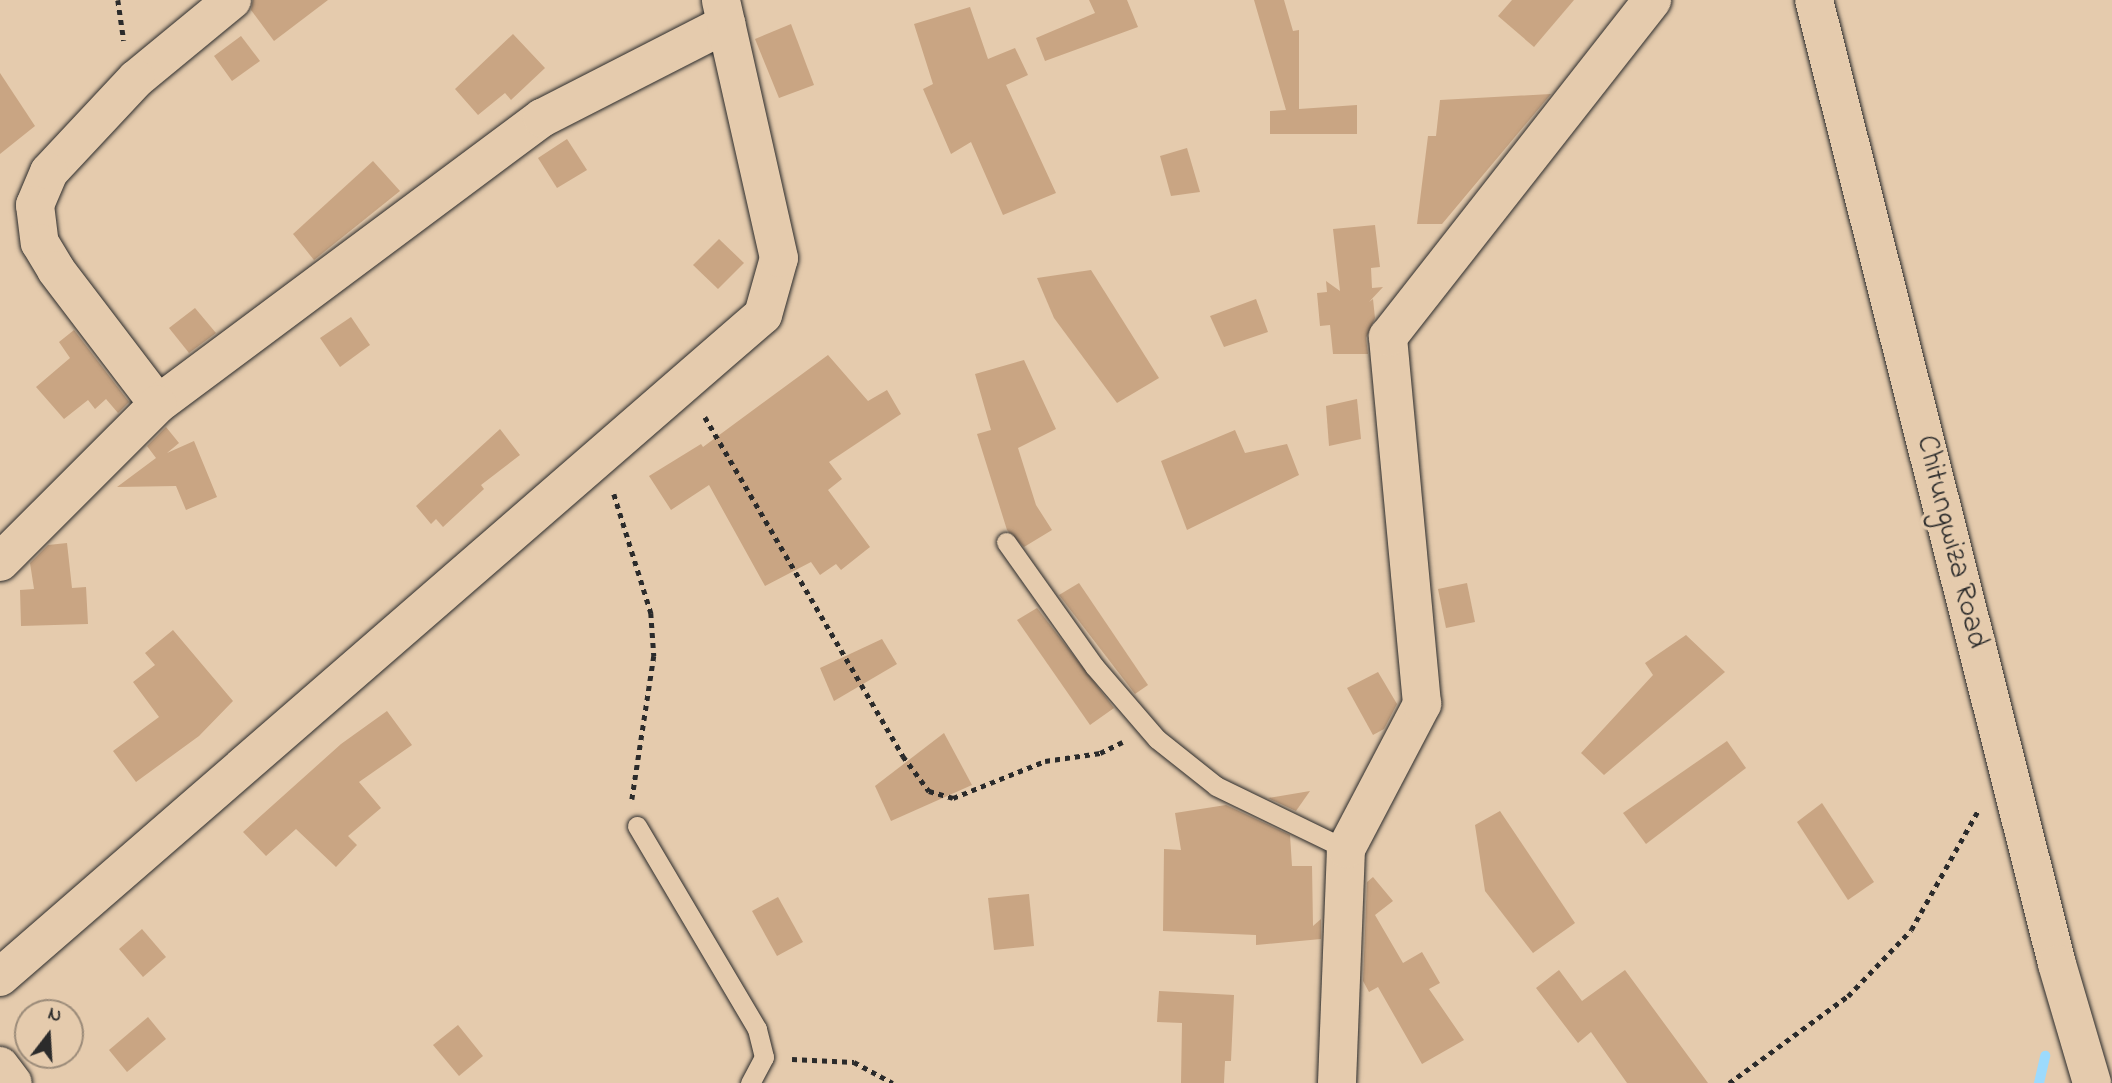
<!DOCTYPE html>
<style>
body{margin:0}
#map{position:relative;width:2112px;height:1083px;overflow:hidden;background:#e5cbad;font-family:"Indie Flower",sans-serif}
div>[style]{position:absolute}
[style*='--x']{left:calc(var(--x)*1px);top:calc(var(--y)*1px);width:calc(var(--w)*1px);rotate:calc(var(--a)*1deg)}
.stream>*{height:10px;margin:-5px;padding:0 5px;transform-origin:5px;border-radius:5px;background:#9cdafd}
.building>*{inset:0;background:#c9a583}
.path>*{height:4.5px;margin-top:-2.25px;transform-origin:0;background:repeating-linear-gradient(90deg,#2b2b2b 0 5px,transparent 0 10px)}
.roads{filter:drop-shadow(0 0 2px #2b2b2b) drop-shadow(0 0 2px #2b2b2b)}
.service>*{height:19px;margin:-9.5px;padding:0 9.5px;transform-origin:9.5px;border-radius:9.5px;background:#e5cbad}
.minor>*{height:38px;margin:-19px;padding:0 19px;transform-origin:19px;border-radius:19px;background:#e5cbad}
.primary>*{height:38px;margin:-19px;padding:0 19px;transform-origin:19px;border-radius:19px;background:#e5cbad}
span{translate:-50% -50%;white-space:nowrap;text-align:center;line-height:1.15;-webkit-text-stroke:7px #e5cbad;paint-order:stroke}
.street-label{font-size:30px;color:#2b2b2b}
.north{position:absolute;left:14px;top:999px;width:70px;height:70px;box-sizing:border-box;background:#e5cbad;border:2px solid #9b8b79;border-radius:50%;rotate:17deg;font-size:19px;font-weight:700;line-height:28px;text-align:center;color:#2b2b2b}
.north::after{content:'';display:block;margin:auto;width:24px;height:32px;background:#2b2b2b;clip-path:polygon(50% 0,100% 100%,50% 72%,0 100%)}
</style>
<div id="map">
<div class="stream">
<i style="--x:2039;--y:1083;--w:28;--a:-77"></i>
</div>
<div class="building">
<i style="clip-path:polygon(253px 0,328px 0,274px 41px,251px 10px)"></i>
<i style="clip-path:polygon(1089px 0,1127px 0,1138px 27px,1045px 61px,1036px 38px,1095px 13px)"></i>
<i style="clip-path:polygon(1254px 0,1284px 0,1293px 31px,1299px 30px,1299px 109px,1357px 105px,1357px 134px,1270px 134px,1270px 111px,1286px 110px)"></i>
<i style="clip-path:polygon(1512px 0,1574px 0,1534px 47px,1498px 16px)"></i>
<i style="clip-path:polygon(970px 7px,988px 59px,1015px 48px,1028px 75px,1006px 85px,1056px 193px,1003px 215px,971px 142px,951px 154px,923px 89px,933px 84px,914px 24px)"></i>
<i style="clip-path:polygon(791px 24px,814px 85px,779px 98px,755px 39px)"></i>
<i style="clip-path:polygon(513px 34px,545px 68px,511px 100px,505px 93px,478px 115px,455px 89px)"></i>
<i style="clip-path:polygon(241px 36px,260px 61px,232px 81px,214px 56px)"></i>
<i style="clip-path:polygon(0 73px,35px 126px,0 154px)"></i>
<i style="clip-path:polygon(1551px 94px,1442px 224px,1417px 224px,1428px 136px,1436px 136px,1440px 100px)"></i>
<i style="clip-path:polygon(567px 139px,587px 170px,557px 188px,538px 158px)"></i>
<i style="clip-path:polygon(1187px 148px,1200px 192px,1171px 196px,1160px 156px)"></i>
<i style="clip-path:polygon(373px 161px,400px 191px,314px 260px,293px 234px)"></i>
<i style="clip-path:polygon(1375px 225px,1380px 267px,1371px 268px,1372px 288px,1383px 287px,1369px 302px,1373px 299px,1375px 318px,1366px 338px,1368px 354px,1333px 354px,1330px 325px,1320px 326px,1317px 293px,1327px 292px,1326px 281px,1340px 291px,1333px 229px)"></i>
<i style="clip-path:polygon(719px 239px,744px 263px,718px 289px,693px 265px)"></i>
<i style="clip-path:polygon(1091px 270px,1159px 378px,1117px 403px,1054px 318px,1037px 278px)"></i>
<i style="clip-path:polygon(1256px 299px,1268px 332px,1224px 347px,1210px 316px)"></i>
<i style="clip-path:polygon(195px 308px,216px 333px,189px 353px,169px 328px)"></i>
<i style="clip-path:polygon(351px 317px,370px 345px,340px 367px,320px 338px)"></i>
<i style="clip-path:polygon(74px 330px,129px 402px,118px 413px,106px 399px,95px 409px,88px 400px,64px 419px,36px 387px,70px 358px,59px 342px)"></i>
<i style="clip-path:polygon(828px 355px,868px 401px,887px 390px,901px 414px,829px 462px,842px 479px,828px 490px,870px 547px,841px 570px,836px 564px,820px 575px,811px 562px,765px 586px,709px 485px,671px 510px,649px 476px,701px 444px,703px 447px)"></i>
<i style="clip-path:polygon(1024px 360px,1056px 429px,1018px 448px,1036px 505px,1052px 530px,1024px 547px,1007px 530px,977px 434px,991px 430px,975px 374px)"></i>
<i style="clip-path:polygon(1357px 399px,1361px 439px,1329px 446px,1326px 406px)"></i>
<i style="clip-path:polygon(166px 427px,179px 443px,167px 453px,194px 441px,217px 497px,186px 510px,176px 486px,117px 487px,156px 458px,147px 446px)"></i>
<i style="clip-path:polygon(500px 429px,520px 455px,481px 485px,484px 489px,443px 527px,436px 519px,431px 524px,416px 506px)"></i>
<i style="clip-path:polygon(1235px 430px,1245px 453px,1287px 444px,1299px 475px,1187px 530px,1161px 461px)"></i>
<i style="clip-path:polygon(67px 543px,72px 588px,86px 587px,88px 624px,21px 626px,20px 590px,34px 589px,30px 563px,48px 545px)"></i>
<i style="clip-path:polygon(1079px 583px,1148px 685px,1135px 694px,1059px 595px)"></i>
<i style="clip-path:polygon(1467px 583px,1475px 622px,1446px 628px,1438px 589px)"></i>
<i style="clip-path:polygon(1037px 608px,1114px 708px,1090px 725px,1017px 620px)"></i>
<i style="clip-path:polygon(173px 630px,233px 701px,199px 736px,136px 782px,113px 751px,159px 717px,133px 682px,155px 665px,145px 653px)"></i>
<i style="clip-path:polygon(1686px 635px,1725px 672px,1604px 775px,1581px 753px,1653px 675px,1645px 663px)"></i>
<i style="clip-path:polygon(882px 639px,897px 664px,834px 701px,820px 668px)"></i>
<i style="clip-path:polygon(1378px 672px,1397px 704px,1384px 729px,1373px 735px,1347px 688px)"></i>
<i style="clip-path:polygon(387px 711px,412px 745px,359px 782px,381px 808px,348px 836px,357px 845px,336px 867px,296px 829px,266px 856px,243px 832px,341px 744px)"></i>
<i style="clip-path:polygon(944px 733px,972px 785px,891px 821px,875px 786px)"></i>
<i style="clip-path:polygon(1727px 741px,1746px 768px,1646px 844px,1623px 813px)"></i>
<i style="clip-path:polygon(1310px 791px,1296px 811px,1268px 798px)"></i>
<i style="clip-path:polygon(1822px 803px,1874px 882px,1848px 900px,1797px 822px)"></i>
<i style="clip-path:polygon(1226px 805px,1290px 835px,1292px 866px,1312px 866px,1313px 926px,1321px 919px,1321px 939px,1256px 945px,1256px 935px,1163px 931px,1164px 849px,1181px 850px,1175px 813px)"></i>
<i style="clip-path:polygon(1500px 811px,1575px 923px,1533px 953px,1485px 891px,1475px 825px)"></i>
<i style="clip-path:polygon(1373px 877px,1393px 901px,1375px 915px,1403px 963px,1422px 952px,1440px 983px,1429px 989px,1464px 1040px,1422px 1064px,1378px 987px,1369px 992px,1363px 981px,1367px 882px)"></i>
<i style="clip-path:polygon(1029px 894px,1034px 946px,994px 950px,988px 898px)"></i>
<i style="clip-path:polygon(778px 897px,803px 942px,777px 956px,752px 911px)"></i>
<i style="clip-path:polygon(142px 929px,166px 957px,143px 977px,119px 949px)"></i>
<i style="clip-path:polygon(1559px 970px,1582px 1001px,1625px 970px,1708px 1083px,1627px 1083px,1591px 1032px,1578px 1043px,1536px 988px)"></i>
<i style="clip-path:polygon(1159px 991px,1234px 995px,1231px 1061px,1225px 1061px,1224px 1083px,1181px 1083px,1182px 1023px,1157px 1022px)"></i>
<i style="clip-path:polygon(148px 1017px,166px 1039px,127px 1072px,109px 1050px)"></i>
<i style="clip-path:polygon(458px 1025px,483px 1056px,459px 1076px,433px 1045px)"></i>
</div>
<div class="path">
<i style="--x:118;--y:0;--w:41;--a:81.7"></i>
<i style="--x:705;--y:417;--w:393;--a:59.7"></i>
<i style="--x:903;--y:756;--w:44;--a:53.4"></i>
<i style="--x:929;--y:791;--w:25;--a:16"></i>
<i style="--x:953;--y:798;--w:99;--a:-21.9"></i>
<i style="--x:1045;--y:761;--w:56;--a:-8.3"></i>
<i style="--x:1100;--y:753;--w:25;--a:-26"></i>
<i style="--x:614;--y:494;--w:125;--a:72.7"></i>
<i style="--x:651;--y:613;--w:43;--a:86"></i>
<i style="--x:654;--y:656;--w:145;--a:98.7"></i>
<i style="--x:792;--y:1059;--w:62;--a:2.8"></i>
<i style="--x:854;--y:1062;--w:44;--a:28.3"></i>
<i style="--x:1729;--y:1083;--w:147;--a:-36.2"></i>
<i style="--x:1848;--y:996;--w:91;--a:-46.3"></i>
<i style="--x:1911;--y:930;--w:139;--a:-60.7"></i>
</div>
<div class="roads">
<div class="service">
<i style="--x:1006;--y:542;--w:152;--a:54.6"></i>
<i style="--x:1094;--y:666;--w:96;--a:49.2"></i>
<i style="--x:1157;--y:739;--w:75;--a:38.5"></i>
<i style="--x:1216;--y:786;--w:144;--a:25.9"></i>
<i style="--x:637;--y:826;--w:236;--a:59.4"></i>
<i style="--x:757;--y:1029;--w:29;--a:76"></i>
<i style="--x:764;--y:1057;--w:30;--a:118"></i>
</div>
<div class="minor">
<i style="--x:232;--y:0;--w:124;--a:140.5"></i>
<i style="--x:136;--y:79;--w:127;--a:133.1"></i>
<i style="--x:49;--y:172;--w:36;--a:113"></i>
<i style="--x:35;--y:205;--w:38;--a:83"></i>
<i style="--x:40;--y:243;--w:31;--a:59"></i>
<i style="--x:56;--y:270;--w:168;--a:52.7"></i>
<i style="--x:158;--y:404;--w:479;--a:-36.7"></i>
<i style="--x:542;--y:118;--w:207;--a:-27.1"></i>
<i style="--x:0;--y:562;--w:223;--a:-45"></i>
<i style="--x:0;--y:977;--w:1010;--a:-40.95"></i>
<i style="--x:763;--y:315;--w:59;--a:-74.3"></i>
<i style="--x:779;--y:258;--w:264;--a:-102.7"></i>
<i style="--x:0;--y:1066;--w:21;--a:53"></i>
<i style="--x:1337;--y:1083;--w:234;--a:-87.8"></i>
<i style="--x:1346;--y:849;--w:164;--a:-62.3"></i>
<i style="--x:1422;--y:704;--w:369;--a:-95.3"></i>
<i style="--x:1388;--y:337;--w:428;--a:-51.9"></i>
</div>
<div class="primary">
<i style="--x:1814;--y:0;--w:994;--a:75.85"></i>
<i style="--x:2057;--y:964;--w:124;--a:73.6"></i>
</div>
</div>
<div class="street-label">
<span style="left:1951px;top:542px;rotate:76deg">Chitungwiza Road</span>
</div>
<div class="north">N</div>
</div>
